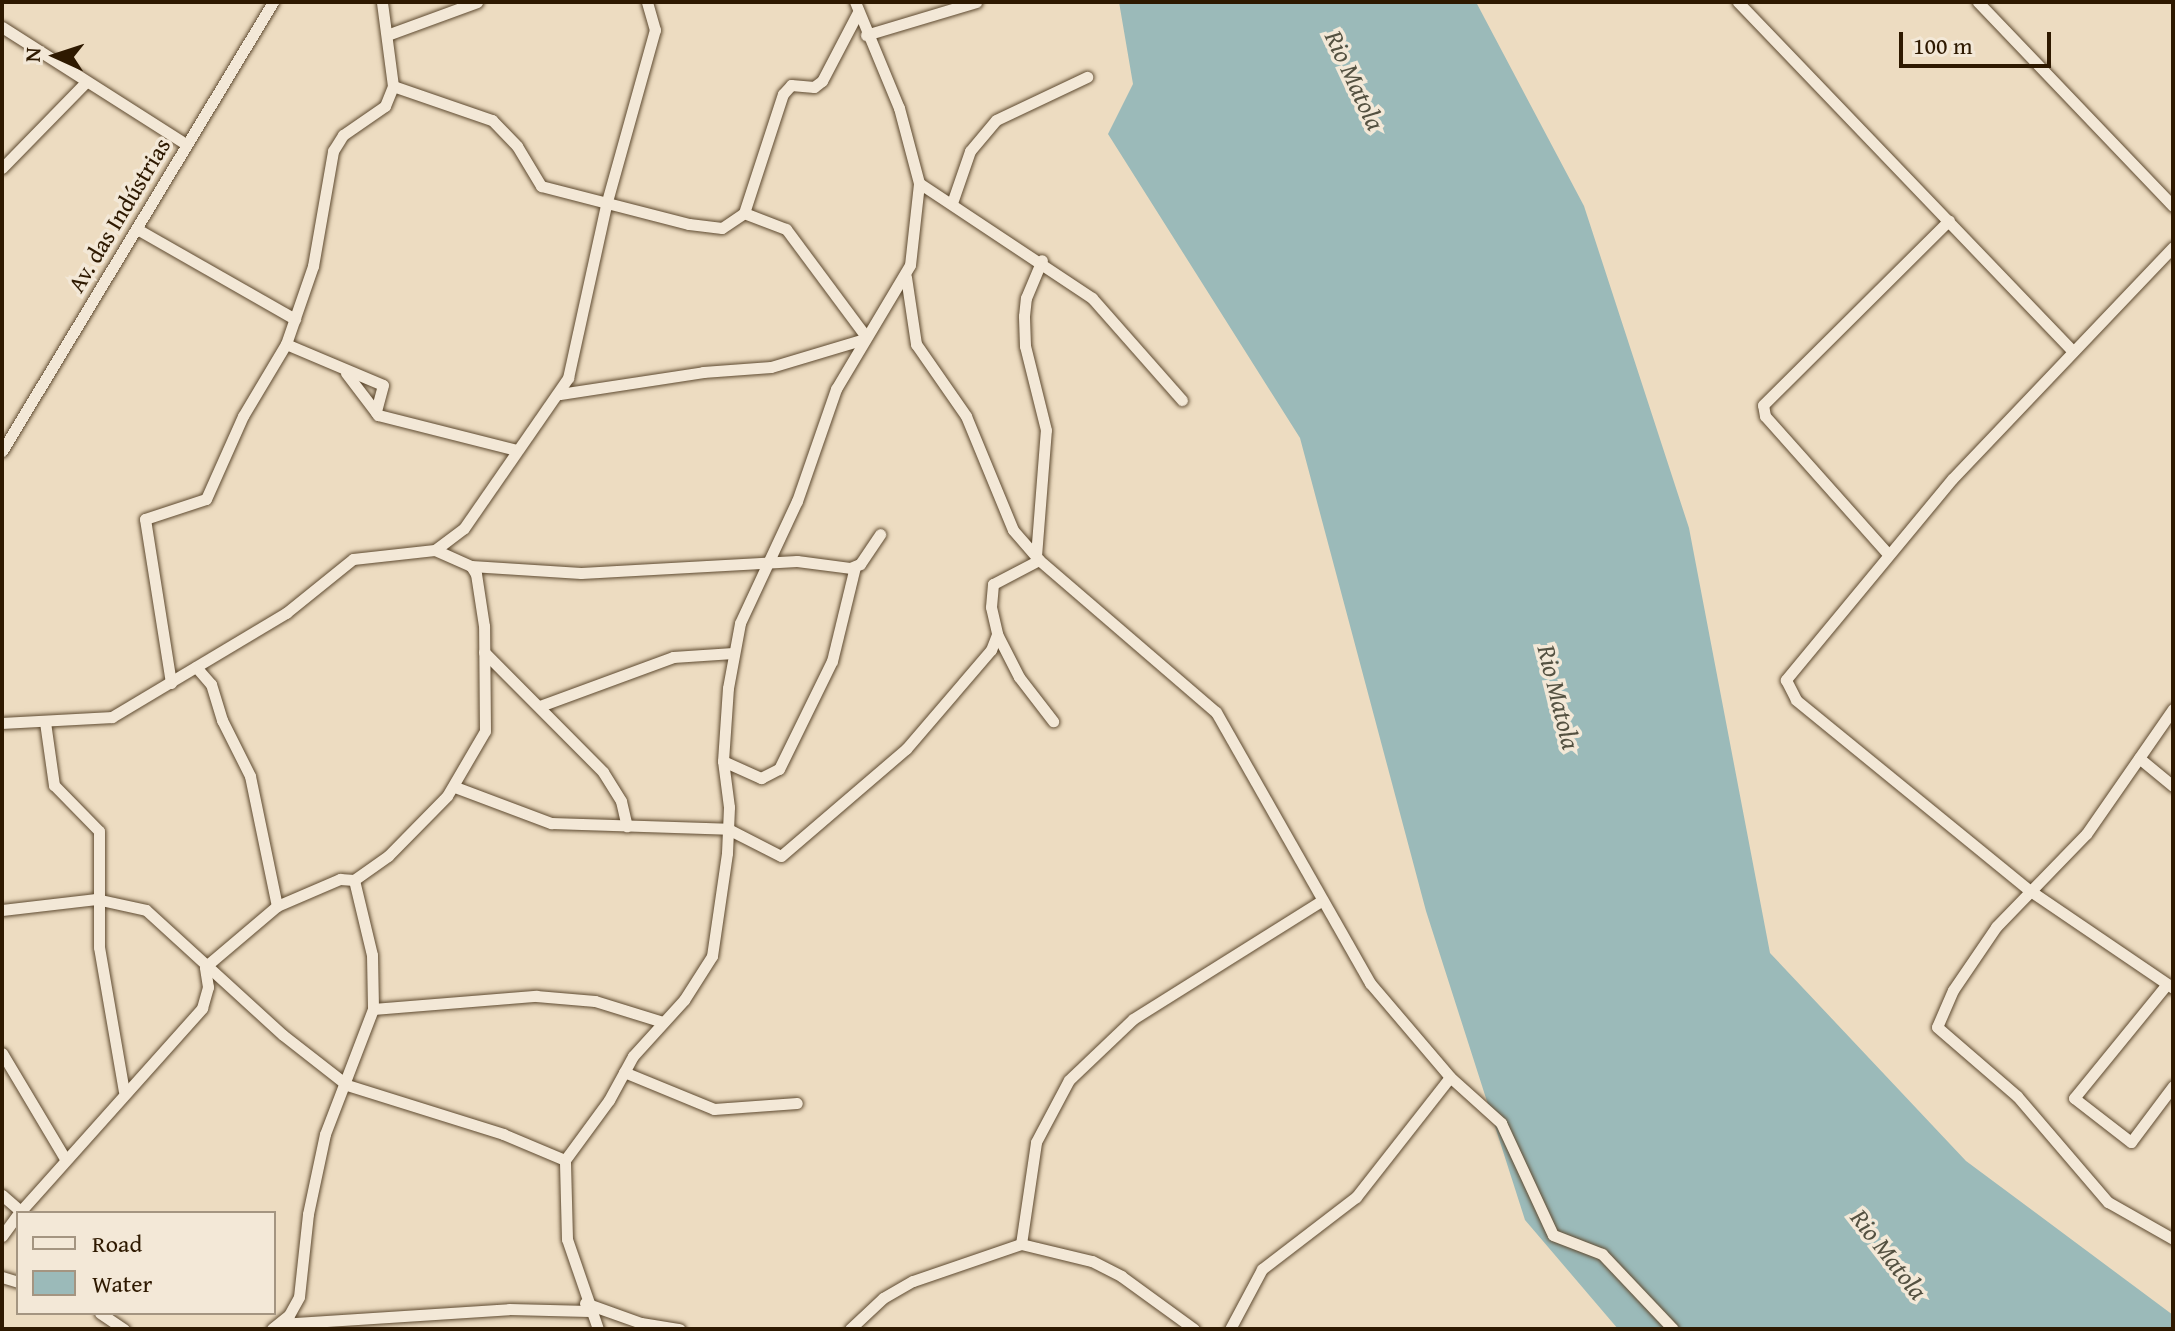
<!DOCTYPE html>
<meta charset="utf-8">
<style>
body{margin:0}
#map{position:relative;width:2175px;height:1331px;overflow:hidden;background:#eddcc1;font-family:"Gentium Book Plus",serif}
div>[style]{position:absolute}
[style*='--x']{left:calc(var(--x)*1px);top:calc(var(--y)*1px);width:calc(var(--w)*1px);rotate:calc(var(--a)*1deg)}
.water>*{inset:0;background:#9bbab9}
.roads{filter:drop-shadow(0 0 2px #5e4a30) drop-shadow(0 0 2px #5e4a30)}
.minor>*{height:11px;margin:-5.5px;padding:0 5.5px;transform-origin:5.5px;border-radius:5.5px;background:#f3e8d7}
span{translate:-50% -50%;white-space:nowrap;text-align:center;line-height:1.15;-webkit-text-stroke:7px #f3e8d7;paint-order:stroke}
.street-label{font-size:24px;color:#2e1900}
.water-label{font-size:26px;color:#545141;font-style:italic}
.frame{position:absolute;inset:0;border:4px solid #2e1900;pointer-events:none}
.legend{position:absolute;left:16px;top:1211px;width:260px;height:104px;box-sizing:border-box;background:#f3e8d7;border:2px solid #a49581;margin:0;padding:10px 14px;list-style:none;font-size:24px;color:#2e1900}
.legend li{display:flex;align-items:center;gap:16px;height:40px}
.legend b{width:40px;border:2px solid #a49581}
.north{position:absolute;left:16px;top:16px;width:80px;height:80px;-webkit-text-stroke:6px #f3e8d7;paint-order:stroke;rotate:273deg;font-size:22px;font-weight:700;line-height:32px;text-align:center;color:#2e1900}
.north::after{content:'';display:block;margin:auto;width:28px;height:36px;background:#2e1900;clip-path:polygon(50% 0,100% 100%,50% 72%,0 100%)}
.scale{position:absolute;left:1899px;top:32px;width:152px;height:36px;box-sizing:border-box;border:4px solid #2e1900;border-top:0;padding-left:10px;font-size:24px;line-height:28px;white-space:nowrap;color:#2e1900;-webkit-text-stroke:6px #f3e8d7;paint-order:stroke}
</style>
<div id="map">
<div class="water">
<i style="clip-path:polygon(1119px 2px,1476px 2px,1584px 206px,1689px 528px,1770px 953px,1966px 1161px,2173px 1315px,2173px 1329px,1618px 1329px,1525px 1220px,1426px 911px,1300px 438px,1108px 134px,1133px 84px)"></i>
</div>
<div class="roads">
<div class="minor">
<i style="--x:1738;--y:2;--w:484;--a:46.2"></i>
<i style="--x:1978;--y:2;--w:282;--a:46.3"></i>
<i style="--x:2;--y:27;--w:219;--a:32.5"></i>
<i style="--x:387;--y:35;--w:96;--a:-20.1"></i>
<i style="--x:866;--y:35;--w:115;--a:-16.7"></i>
<i style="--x:393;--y:86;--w:105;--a:19"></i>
<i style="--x:492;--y:120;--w:36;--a:46"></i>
<i style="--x:517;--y:146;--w:47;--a:59"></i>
<i style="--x:541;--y:186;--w:153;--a:14.4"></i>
<i style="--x:689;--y:224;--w:33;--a:7"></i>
<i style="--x:722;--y:228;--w:27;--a:-34"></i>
<i style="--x:744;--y:213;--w:45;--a:20.9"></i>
<i style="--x:786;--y:229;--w:131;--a:53.4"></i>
<i style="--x:2;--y:168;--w:119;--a:-45.7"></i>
<i style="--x:919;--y:183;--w:208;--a:33.6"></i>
<i style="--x:1092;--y:298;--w:136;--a:48.6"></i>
<i style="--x:952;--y:203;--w:55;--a:-70.9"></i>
<i style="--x:970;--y:151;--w:40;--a:-50"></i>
<i style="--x:996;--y:120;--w:101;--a:-25.3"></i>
<i style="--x:744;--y:213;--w:125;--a:-71.9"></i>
<i style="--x:783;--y:94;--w:12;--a:-48"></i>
<i style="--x:791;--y:85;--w:23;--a:5"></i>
<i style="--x:814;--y:87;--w:10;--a:-37"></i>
<i style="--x:822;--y:81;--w:78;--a:-62.4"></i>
<i style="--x:137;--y:229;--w:182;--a:29.7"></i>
<i style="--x:2173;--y:247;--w:320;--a:133.6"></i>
<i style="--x:1952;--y:479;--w:261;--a:129.6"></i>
<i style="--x:1786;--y:680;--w:22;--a:63"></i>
<i style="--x:1796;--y:700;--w:301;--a:39.2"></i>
<i style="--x:2029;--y:890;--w:174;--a:34.2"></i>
<i style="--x:906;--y:277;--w:68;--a:81.5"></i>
<i style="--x:916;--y:344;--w:88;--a:55.2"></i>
<i style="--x:966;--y:416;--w:123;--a:67.6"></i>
<i style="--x:1013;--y:530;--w:40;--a:49"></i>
<i style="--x:1039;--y:560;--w:233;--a:40.7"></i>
<i style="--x:1216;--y:712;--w:312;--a:60.4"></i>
<i style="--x:1370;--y:983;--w:123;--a:49.6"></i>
<i style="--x:1450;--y:1077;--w:69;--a:42"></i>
<i style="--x:1501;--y:1123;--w:123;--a:65.1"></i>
<i style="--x:1553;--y:1235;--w:53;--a:21.2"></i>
<i style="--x:1602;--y:1254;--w:103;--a:46.6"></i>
<i style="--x:286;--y:344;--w:105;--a:22.9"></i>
<i style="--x:383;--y:385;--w:28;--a:105"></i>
<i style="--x:346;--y:373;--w:53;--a:52.7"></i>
<i style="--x:378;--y:415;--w:142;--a:14.2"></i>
<i style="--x:560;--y:394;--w:145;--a:-8.7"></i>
<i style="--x:703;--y:372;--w:68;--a:-4.2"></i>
<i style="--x:771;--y:367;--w:94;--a:-16.7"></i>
<i style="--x:2;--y:451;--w:524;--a:-58.89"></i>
<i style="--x:1888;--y:554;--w:185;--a:-131.7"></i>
<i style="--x:1765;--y:416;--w:11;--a:-100"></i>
<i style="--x:1763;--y:405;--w:262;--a:-44.8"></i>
<i style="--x:1036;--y:556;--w:126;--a:-85.5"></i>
<i style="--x:1046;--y:430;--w:87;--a:-104"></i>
<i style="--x:1025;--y:346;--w:30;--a:-92"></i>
<i style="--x:1024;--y:316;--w:18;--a:-84"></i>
<i style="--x:1026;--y:298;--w:41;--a:-67.2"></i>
<i style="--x:1039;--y:560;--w:52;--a:152.4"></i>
<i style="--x:993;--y:584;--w:23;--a:95"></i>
<i style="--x:991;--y:607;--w:28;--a:77"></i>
<i style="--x:997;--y:634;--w:48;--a:62.9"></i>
<i style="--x:1019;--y:677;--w:56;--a:52.3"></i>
<i style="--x:471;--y:566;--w:110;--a:3.6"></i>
<i style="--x:581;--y:573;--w:216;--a:-3.2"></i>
<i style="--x:797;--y:561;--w:53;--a:7.5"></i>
<i style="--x:850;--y:568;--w:11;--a:-22"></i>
<i style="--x:860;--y:564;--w:36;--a:-56"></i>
<i style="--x:484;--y:652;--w:169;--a:45.2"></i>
<i style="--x:603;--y:772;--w:34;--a:58"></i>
<i style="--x:621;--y:801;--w:26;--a:77"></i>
<i style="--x:196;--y:667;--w:23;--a:49"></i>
<i style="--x:211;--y:684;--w:38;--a:73"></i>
<i style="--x:222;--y:720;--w:63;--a:63.4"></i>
<i style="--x:250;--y:776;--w:133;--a:78.3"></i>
<i style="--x:171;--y:683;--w:166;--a:-99"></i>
<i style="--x:145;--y:519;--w:64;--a:-18.2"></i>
<i style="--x:206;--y:499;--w:91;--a:-66"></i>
<i style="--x:243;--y:416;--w:84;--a:-59.2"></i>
<i style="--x:286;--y:344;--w:83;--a:-70.9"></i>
<i style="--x:313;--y:266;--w:117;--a:-80.1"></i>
<i style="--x:333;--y:151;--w:19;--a:-58"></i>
<i style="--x:343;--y:135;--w:51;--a:-34.6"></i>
<i style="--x:385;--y:106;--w:22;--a:-68"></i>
<i style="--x:393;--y:86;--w:85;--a:-97.5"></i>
<i style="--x:540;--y:706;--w:142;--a:-20.2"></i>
<i style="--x:673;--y:657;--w:60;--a:-3.8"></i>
<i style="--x:2173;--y:709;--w:152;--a:124.8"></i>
<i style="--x:2086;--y:834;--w:129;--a:134.1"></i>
<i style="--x:1996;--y:927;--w:76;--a:124.3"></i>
<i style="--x:1953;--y:990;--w:40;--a:113.4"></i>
<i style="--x:1937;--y:1027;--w:106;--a:40.8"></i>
<i style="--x:2017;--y:1096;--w:140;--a:49.4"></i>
<i style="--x:2108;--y:1202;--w:75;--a:29.6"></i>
<i style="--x:45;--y:722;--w:64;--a:81.9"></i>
<i style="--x:54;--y:785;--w:64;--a:45.6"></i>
<i style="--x:99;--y:831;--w:116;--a:90"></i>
<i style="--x:99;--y:947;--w:146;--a:80.2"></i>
<i style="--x:2;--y:723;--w:110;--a:-3.1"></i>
<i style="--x:112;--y:717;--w:203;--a:-30.9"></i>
<i style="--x:286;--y:613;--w:86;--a:-38.9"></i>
<i style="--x:353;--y:559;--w:82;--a:-6.3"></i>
<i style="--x:435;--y:550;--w:36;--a:-37"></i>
<i style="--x:464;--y:528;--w:183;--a:-55.3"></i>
<i style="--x:568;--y:378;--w:177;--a:-77.6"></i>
<i style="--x:606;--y:205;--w:182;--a:-74.4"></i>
<i style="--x:655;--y:30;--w:29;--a:-106"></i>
<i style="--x:2139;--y:758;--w:44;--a:39.5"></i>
<i style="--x:723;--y:761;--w:42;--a:24.1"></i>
<i style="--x:761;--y:778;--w:20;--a:-27"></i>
<i style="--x:779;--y:769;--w:120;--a:-63.9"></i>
<i style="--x:832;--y:661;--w:97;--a:-76.3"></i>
<i style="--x:455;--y:787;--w:103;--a:20.6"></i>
<i style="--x:551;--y:823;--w:177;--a:1.9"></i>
<i style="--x:728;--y:829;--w:59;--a:27"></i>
<i style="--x:781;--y:856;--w:165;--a:-40.6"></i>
<i style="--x:906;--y:749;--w:130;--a:-49.4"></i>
<i style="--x:991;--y:650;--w:17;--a:-69"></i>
<i style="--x:354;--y:880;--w:42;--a:-35.2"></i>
<i style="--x:388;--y:856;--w:84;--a:-45.5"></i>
<i style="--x:447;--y:796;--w:75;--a:-59.7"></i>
<i style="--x:485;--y:731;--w:105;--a:-90.5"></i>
<i style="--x:484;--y:626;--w:53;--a:-98.7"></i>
<i style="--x:476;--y:574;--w:9;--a:-122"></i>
<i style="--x:471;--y:566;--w:39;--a:-156"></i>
<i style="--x:2;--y:910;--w:95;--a:-6.7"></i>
<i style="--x:96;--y:899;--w:51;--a:12.4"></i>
<i style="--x:146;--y:910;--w:185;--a:42.4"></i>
<i style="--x:283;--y:1035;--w:81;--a:38"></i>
<i style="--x:347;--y:1085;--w:164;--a:17.4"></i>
<i style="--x:503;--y:1134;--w:67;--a:22.8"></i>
<i style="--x:2167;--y:984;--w:147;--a:129.2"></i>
<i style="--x:2074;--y:1098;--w:72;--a:37.7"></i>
<i style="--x:2131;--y:1142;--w:70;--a:-53.1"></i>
<i style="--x:373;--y:1009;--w:164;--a:-4.6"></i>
<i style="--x:536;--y:996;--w:59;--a:4.8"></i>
<i style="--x:595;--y:1001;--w:71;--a:17.2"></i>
<i style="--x:2;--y:1053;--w:121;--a:59.2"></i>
<i style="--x:624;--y:1072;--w:97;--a:22.3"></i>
<i style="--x:714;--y:1109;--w:83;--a:-4.1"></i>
<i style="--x:2;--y:1195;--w:28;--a:41"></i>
<i style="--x:19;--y:1213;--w:275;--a:-48.2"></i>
<i style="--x:202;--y:1008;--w:22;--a:-74"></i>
<i style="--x:208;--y:987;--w:20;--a:-99"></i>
<i style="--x:205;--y:967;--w:94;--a:-40.3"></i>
<i style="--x:277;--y:906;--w:69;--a:-23.2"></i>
<i style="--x:340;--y:879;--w:14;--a:4"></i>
<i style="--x:354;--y:880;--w:77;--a:76.5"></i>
<i style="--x:372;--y:955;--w:54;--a:88.9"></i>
<i style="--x:373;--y:1009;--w:134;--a:111"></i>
<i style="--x:325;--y:1134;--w:82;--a:102"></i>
<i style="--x:308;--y:1214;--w:83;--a:96.2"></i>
<i style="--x:299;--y:1297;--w:21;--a:119"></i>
<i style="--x:289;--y:1315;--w:22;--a:141"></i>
<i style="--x:2;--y:1236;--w:27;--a:-54"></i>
<i style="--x:1021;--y:1244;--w:103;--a:-81.6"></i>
<i style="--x:1036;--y:1142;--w:70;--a:-62"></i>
<i style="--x:1069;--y:1080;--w:88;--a:-43.6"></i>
<i style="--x:1133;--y:1019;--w:222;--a:-32.1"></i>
<i style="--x:2;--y:1277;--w:17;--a:17"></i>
<i style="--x:585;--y:1303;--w:59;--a:19.7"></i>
<i style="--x:641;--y:1323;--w:39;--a:9"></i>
<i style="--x:100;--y:1313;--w:29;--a:34"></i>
<i style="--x:280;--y:1324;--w:229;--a:-3.7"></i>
<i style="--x:509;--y:1309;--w:80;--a:1.4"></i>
<i style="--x:598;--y:1329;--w:95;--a:-109"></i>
<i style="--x:567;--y:1239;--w:79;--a:-91.5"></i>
<i style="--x:565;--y:1160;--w:74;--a:-53.7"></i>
<i style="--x:609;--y:1100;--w:50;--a:-61.4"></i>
<i style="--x:633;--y:1056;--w:76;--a:-47.7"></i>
<i style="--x:684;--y:1000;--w:52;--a:-57.5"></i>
<i style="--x:712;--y:956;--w:104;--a:-81.7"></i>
<i style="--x:727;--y:853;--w:46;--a:-87.5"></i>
<i style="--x:729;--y:807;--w:46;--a:-97.4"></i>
<i style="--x:723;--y:761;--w:73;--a:-86.1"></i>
<i style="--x:728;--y:688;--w:66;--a:-79.5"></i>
<i style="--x:740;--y:623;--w:135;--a:-65"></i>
<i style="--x:797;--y:501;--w:119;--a:-70.8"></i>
<i style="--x:836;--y:389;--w:144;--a:-59.2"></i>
<i style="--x:910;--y:265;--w:82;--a:-83.7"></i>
<i style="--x:919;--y:183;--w:78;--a:-104.9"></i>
<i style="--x:899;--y:108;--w:115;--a:-112.5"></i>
<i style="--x:850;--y:1329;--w:45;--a:-43.2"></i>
<i style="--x:883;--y:1298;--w:34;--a:-30"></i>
<i style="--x:913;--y:1281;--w:114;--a:-18.9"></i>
<i style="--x:1021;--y:1244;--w:73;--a:13.5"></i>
<i style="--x:1092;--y:1261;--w:33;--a:27"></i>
<i style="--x:1121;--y:1276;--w:90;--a:36"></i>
<i style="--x:1230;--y:1329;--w:68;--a:-61.9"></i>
<i style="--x:1262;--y:1269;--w:118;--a:-37.5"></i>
<i style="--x:1356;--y:1197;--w:152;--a:-51.9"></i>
</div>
</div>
<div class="street-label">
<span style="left:119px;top:215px;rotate:-59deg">Av. das Indústrias</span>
</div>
<div class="water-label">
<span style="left:1355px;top:80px;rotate:65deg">Rio Matola</span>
<span style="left:1559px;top:697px;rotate:76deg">Rio Matola</span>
<span style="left:1889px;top:1254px;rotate:52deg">Rio Matola</span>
</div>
<div class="frame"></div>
<ul class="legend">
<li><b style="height:10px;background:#f3e8d7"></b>Road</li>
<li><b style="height:22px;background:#9bbab9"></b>Water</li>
</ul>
<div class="north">N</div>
<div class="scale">100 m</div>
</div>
